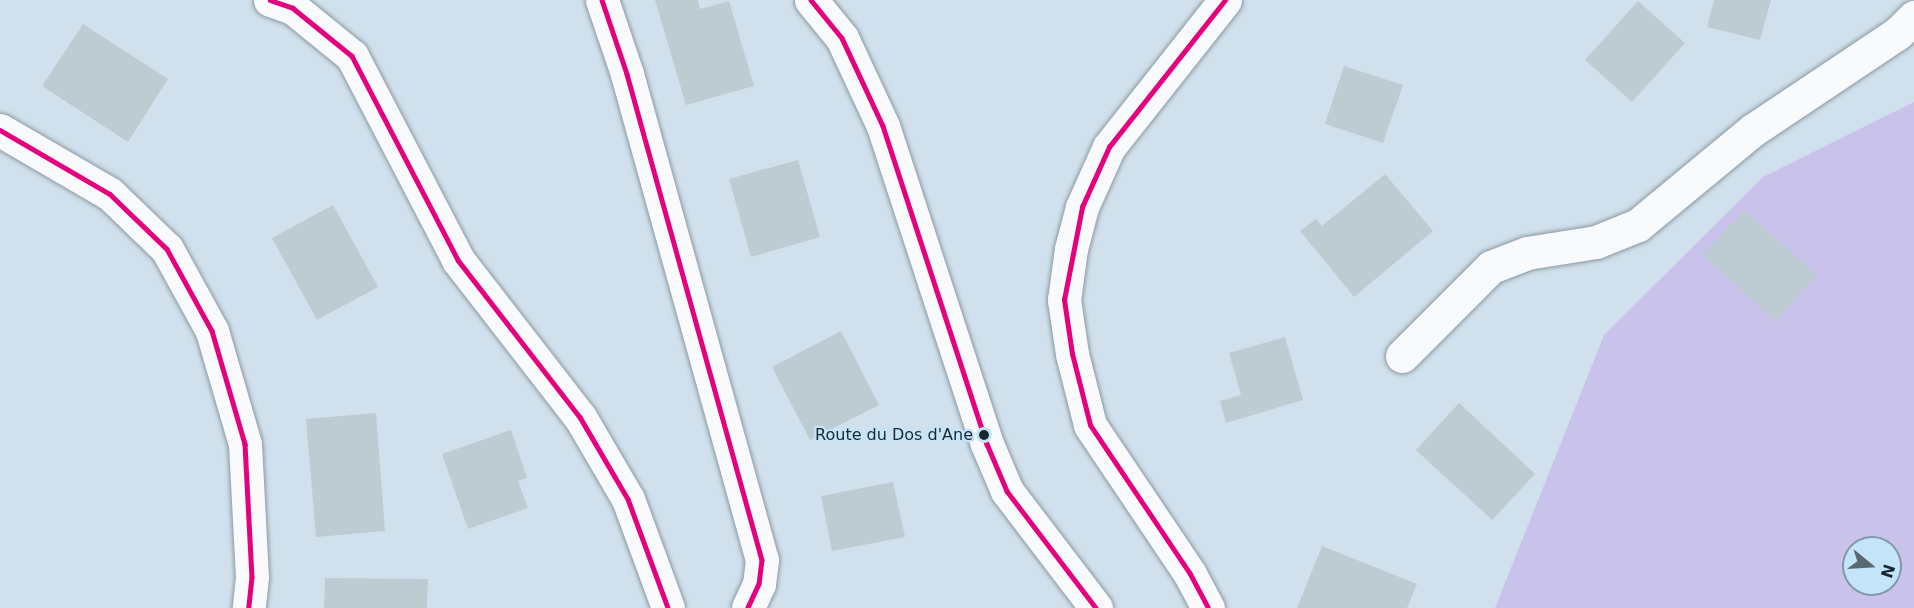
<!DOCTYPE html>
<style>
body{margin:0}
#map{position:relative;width:1914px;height:608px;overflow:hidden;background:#d0e1ed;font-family:"DejaVu Sans",sans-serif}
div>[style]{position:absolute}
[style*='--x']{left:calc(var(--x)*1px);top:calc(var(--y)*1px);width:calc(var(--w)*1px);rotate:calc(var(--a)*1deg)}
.green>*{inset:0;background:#c9c2ea}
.building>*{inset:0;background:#bdccd2}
.roads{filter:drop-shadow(0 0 2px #8c99a2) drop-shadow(0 0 2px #8c99a2)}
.minor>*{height:33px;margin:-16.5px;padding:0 16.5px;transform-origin:16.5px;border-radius:16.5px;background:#f8fafc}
.secondary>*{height:33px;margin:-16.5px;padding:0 16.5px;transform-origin:16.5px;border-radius:16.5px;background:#f8fafc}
.bus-1>*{height:4.5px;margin:-2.25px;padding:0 2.25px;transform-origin:2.25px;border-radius:2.25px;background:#e5007d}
.dots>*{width:16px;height:16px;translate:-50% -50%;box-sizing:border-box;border:3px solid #c4e4f9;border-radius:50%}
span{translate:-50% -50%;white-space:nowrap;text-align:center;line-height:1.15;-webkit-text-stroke:4.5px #c4e4f9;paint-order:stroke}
.bus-label{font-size:16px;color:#1b272f}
.right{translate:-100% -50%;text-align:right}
.north{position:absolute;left:1842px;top:536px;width:60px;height:60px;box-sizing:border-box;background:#c4e4f9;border:2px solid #8098a8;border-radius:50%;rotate:108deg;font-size:16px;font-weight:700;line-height:24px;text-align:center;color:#1b272f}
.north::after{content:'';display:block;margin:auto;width:21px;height:27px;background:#5a6872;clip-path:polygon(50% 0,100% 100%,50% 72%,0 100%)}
</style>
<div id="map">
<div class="green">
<i style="clip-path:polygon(evenodd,1914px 102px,1914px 608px,1495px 608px,1604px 335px,1763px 177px,1914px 102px,1854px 548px,1890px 548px,1890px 584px,1854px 584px,1854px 548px)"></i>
</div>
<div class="building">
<i style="clip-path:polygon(655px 0,698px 0,700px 9px,729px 1px,754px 86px,686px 105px)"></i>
<i style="clip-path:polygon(1714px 0,1771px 0,1760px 40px,1707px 27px)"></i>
<i style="clip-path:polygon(1638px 1px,1685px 43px,1632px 102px,1585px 60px)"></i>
<i style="clip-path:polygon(83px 24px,168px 79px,128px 142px,42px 86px)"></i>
<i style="clip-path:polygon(1344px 66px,1403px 85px,1383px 143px,1325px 124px)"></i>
<i style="clip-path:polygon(798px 160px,820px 237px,751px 257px,729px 179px)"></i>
<i style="clip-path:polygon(1385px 174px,1433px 231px,1354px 297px,1300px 231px,1316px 219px,1322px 226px)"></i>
<i style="clip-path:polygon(333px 205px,378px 287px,317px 320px,272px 238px)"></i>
<i style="clip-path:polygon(1744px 210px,1817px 275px,1776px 321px,1703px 255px)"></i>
<i style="clip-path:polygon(841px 331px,879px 405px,810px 440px,772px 367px)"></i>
<i style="clip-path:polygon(1285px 337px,1303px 400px,1226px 423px,1220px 401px,1241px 395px,1229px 353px)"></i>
<i style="clip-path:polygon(1459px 403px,1535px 474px,1492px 520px,1416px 450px)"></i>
<i style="clip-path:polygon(376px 413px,385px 531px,316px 537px,306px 419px)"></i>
<i style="clip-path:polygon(511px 430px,527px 478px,518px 481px,528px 508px,468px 529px,442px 454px)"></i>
<i style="clip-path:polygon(893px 482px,905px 537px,832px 551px,821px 496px)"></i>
<i style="clip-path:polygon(1322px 546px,1417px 584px,1407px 608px,1297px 608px)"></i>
<i style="clip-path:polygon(325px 578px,428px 579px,427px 608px,324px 608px)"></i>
</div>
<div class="roads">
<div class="minor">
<i style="--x:1402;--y:356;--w:126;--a:-45"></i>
<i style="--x:1491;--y:267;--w:39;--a:-21"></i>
<i style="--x:1527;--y:253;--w:70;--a:-9.1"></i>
<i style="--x:1596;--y:242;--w:45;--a:-22"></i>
<i style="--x:1638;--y:225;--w:149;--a:-39.6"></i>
<i style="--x:1753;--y:130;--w:174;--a:-33.8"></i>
<i style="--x:1898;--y:33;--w:23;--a:-45"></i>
</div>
<div class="secondary">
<i style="--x:270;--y:0;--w:24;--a:19"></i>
<i style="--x:293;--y:8;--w:76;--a:39.1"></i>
<i style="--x:352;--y:56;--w:230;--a:62.5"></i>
<i style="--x:458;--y:260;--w:199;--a:52.2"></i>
<i style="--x:580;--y:417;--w:95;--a:59.7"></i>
<i style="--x:628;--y:499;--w:116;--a:69.8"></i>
<i style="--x:602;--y:0;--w:78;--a:71.3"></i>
<i style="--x:627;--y:74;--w:504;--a:74.48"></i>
<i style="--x:762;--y:560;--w:24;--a:97"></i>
<i style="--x:759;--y:584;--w:26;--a:115"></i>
<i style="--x:811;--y:0;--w:49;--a:50.8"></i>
<i style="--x:842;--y:38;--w:97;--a:65"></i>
<i style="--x:883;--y:126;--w:335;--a:71.9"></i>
<i style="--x:987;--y:444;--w:51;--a:66.9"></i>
<i style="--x:1007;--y:491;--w:147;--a:52.7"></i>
<i style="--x:0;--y:130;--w:127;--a:30.2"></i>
<i style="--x:110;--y:194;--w:79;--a:44"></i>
<i style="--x:167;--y:249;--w:94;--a:61.2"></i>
<i style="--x:212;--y:331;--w:118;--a:73.7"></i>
<i style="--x:245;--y:444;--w:133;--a:87"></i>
<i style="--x:252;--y:577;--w:31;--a:96"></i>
<i style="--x:1208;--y:608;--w:38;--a:-118"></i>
<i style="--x:1190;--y:574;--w:179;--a:-123.9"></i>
<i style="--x:1090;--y:425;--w:73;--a:-104.2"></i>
<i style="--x:1072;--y:354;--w:55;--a:-98.4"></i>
<i style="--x:1064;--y:300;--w:51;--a:-82.2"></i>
<i style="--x:1071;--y:249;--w:43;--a:-75.3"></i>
<i style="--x:1082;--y:207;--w:66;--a:-65.8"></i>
<i style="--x:1109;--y:147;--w:187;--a:-51.7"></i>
</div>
</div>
<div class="bus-1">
<i style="--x:270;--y:0;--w:24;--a:19"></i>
<i style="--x:293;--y:8;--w:76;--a:39.1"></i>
<i style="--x:352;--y:56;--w:230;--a:62.5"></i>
<i style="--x:458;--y:260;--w:199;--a:52.2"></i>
<i style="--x:580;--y:417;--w:95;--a:59.7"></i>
<i style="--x:628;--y:499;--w:116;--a:69.8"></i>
<i style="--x:602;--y:0;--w:78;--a:71.3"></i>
<i style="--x:627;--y:74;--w:504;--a:74.48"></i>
<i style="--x:762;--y:560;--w:24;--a:97"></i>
<i style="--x:759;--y:584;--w:26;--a:115"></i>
<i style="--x:811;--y:0;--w:49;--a:50.8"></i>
<i style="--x:842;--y:38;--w:97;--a:65"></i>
<i style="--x:883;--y:126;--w:335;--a:71.9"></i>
<i style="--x:987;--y:444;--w:51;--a:66.9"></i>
<i style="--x:1007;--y:491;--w:147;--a:52.7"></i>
<i style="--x:0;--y:130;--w:127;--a:30.2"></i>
<i style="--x:110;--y:194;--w:79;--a:44"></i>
<i style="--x:167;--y:249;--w:94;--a:61.2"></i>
<i style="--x:212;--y:331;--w:118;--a:73.7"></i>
<i style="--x:245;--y:444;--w:133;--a:87"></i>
<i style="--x:252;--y:577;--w:31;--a:96"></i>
<i style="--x:1208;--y:608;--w:38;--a:-118"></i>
<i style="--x:1190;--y:574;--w:179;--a:-123.9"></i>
<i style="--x:1090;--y:425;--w:73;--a:-104.2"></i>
<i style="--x:1072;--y:354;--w:55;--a:-98.4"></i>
<i style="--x:1064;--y:300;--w:95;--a:-79"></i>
<i style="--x:1082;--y:207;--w:66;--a:-65.8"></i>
<i style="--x:1109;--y:147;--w:187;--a:-51.7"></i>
</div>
<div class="dots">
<i style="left:984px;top:435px;background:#1b272f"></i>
</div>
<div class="bus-label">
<span class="right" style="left:973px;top:435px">Route du Dos d'Ane</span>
</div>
<div class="north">N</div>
</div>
